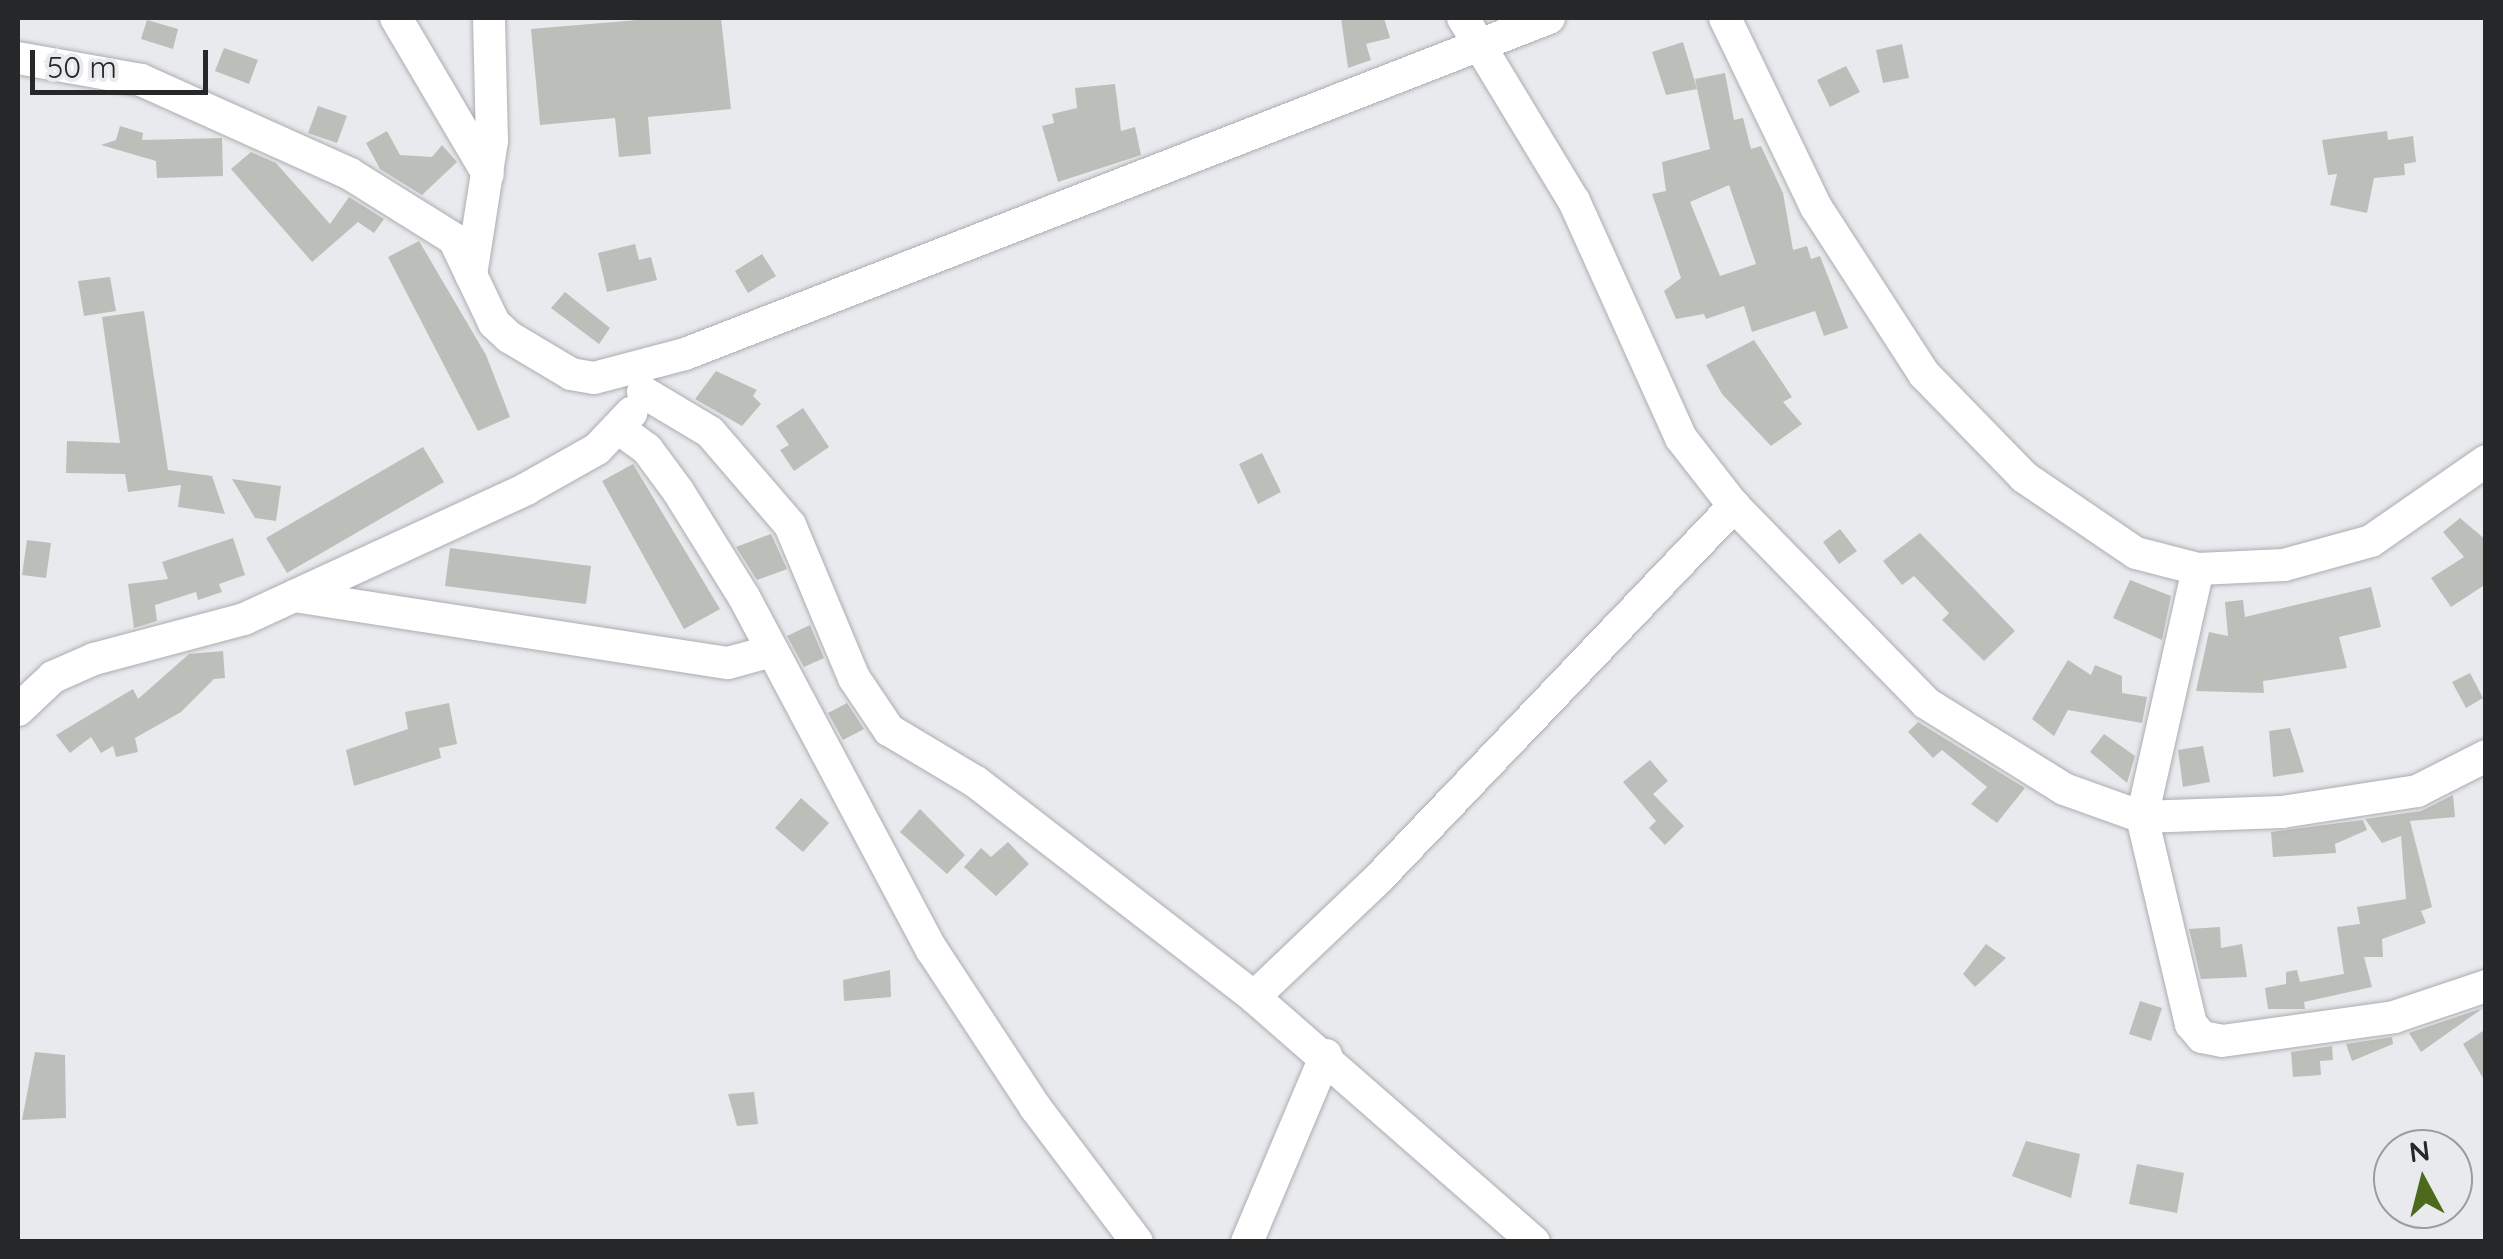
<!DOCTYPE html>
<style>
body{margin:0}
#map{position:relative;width:2503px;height:1259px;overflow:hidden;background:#e8eaed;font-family:Quicksand,sans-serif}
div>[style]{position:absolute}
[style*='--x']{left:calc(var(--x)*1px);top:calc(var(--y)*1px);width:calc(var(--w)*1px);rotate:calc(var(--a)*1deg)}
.building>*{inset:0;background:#bcbeba}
.roads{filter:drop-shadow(0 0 2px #abadb0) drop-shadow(0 0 2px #abadb0)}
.minor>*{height:32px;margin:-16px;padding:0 16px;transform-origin:16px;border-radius:16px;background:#fff}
span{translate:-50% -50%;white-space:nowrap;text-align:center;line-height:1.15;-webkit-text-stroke:9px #e8eaed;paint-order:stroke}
.frame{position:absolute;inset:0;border:20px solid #262728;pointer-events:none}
.north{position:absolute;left:2373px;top:1129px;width:100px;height:100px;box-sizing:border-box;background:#e8eaed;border:2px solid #9a9c9e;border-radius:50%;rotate:353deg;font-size:28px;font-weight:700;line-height:40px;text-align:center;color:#262728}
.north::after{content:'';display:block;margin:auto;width:35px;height:45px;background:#4c691c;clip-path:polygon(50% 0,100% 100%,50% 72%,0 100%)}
.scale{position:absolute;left:30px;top:50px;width:178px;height:45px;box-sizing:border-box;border:5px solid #262728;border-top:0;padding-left:12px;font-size:30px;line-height:35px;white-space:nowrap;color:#262728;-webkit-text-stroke:8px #e8eaed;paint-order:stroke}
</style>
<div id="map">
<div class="building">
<i style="clip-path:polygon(661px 18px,721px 18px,731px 109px,648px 117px,651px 154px,619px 157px,615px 118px,540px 125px,531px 29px)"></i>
<i style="clip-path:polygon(1341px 18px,1384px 18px,1390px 38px,1366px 44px,1371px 60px,1348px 68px)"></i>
<i style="clip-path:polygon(147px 20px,178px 29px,173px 49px,141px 39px)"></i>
<i style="clip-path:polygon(1683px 42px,1697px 89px,1666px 95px,1652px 52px)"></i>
<i style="clip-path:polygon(1902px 44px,1909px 78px,1883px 83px,1876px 50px)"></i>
<i style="clip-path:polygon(224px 48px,258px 60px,249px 84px,215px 71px)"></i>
<i style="clip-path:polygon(1846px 66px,1860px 92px,1830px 107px,1817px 80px)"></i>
<i style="clip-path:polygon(evenodd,1725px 73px,1734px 120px,1743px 118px,1751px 149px,1761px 146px,1783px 193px,1793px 250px,1807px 246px,1811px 259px,1820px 256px,1848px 328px,1824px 336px,1815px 311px,1752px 332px,1744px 306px,1706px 319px,1704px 314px,1676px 319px,1664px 291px,1681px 278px,1652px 194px,1666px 191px,1662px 162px,1710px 149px,1695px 79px,1725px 73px,1729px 185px,1756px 264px,1720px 276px,1690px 202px,1729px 185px)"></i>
<i style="clip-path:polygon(1115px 84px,1121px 131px,1135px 127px,1141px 155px,1058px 182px,1042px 126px,1054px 123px,1052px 114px,1077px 108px,1075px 88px)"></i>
<i style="clip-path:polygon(318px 106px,347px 116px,337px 143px,308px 133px)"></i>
<i style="clip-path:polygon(120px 126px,143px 133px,142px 140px,222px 138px,223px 176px,157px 178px,156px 161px,101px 145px,116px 140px)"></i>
<i style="clip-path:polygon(387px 131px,400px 155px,432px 157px,442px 145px,457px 162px,422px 195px,380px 169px,366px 143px)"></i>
<i style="clip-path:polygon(2387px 131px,2388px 140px,2413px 136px,2416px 162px,2404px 164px,2405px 175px,2374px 178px,2367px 213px,2330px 205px,2337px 174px,2328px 175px,2322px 140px)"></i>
<i style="clip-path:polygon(251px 152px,276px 163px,330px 224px,349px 197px,384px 219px,374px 233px,358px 222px,312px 262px,231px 169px)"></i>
<i style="clip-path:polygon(419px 241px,486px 355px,510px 417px,478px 431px,388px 257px)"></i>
<i style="clip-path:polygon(635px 244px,639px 260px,651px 257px,657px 280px,607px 292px,598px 253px)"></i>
<i style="clip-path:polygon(762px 254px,776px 276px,748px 293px,735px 271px)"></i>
<i style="clip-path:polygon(110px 277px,116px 311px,84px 316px,78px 281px)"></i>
<i style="clip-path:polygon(565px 292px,610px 328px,599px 344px,551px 308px)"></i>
<i style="clip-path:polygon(144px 311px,168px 470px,212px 476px,225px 514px,178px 507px,181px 485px,128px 492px,125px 474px,66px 473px,67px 441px,120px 443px,102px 317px)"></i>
<i style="clip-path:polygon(1754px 340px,1792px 397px,1783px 402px,1802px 424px,1771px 446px,1722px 394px,1706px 365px)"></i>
<i style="clip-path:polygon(716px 371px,757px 390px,753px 396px,761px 404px,742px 426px,695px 399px)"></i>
<i style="clip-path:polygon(803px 408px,829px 447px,794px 471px,780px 450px,789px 445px,776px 426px)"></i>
<i style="clip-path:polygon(423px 447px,444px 482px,287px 573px,266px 538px)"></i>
<i style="clip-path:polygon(1262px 453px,1281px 492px,1258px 504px,1239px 464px)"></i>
<i style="clip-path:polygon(633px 464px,720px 609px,684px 629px,602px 481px)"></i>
<i style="clip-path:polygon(232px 479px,281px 486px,276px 521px,255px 518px)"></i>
<i style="clip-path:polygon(2460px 518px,2486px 540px,2486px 584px,2451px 607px,2431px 578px,2464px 557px,2443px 532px)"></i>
<i style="clip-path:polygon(1840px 529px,1857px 551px,1839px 564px,1823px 542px)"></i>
<i style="clip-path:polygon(1920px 533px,2015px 631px,1984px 661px,1942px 620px,1949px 613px,1914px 576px,1902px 585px,1883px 561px)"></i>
<i style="clip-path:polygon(771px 534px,787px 569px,757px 580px,736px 547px)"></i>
<i style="clip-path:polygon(233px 538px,245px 575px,219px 584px,222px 592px,198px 600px,196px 592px,155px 605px,157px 621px,134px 628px,128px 584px,168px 579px,162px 562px)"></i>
<i style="clip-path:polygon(27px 540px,51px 543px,46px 578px,22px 575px)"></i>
<i style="clip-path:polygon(450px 548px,591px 566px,586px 604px,445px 586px)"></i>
<i style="clip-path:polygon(2130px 580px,2171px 596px,2162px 640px,2113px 618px)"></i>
<i style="clip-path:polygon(2371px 587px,2381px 627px,2339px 637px,2347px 668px,2263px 681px,2264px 693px,2196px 691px,2209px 632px,2228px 636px,2225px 602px,2243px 600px,2245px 617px)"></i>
<i style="clip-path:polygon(810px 625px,824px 658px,804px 667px,787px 636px)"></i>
<i style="clip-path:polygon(223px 651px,225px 678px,214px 679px,181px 712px,135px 738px,138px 752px,116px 757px,113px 746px,101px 753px,91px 737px,70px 753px,56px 735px,133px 689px,138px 699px,189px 654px)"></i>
<i style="clip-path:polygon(2068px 660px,2091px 675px,2095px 665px,2122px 676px,2122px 693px,2147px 697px,2142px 723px,2068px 710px,2054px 736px,2032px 719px)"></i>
<i style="clip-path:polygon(2470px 673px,2483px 698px,2466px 708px,2452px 682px)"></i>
<i style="clip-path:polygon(449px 703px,457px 744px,439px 748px,441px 758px,354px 786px,346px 750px,408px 729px,405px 712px)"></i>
<i style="clip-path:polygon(847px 703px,864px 729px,843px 740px,828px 713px)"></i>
<i style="clip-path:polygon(1918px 722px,2025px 788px,1997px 823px,1971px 804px,1987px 787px,1942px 750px,1933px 758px,1908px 732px)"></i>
<i style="clip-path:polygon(2290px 728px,2304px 772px,2273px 777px,2269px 731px)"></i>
<i style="clip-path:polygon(2104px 734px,2135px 756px,2127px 783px,2090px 752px)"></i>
<i style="clip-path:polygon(2203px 746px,2210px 782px,2183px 787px,2178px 750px)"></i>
<i style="clip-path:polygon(1650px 760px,1668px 781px,1653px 794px,1684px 826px,1665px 845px,1649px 828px,1656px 821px,1623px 782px)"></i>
<i style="clip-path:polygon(2453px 795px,2455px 817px,2410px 821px,2432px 907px,2421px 911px,2426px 923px,2382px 939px,2383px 957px,2364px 957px,2372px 987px,2304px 1002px,2305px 1009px,2268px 1009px,2265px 988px,2286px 984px,2286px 972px,2297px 970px,2300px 982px,2344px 974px,2337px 927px,2360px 924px,2357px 907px,2406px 899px,2401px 836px,2382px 843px,2365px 819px,2421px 811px)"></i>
<i style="clip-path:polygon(801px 798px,829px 823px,803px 852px,775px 828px)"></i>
<i style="clip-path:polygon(920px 809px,965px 855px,947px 874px,900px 832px)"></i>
<i style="clip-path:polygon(2363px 820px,2367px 830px,2335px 844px,2336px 853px,2273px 857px,2271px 832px)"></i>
<i style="clip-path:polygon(1008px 842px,1029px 864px,996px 896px,964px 867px,981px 848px,991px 857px)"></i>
<i style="clip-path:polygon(2220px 927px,2221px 948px,2242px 944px,2247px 977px,2201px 979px,2189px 929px)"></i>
<i style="clip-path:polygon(1986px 944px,2006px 958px,1975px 987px,1963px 974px)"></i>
<i style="clip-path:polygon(890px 970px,891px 997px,844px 1001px,843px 980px)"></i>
<i style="clip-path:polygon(2140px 1001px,2162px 1008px,2151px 1041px,2129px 1034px)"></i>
<i style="clip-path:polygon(2483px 1008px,2421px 1052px,2409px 1033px)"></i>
<i style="clip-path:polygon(2486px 1029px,2486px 1083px,2463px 1044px)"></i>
<i style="clip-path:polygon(2392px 1037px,2393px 1044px,2352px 1061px,2346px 1044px)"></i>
<i style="clip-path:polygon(2332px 1046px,2333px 1060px,2320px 1061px,2321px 1075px,2293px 1077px,2291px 1052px)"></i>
<i style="clip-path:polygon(35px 1052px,65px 1055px,66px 1118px,22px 1120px)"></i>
<i style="clip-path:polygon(754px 1092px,758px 1124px,737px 1126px,728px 1094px)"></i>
<i style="clip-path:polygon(2026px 1141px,2080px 1154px,2071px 1198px,2012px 1176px)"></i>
<i style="clip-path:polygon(2137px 1164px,2184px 1173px,2177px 1213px,2129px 1204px)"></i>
</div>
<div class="roads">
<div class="minor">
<i style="--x:396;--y:18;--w:181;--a:59.5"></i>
<i style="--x:1463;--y:18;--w:214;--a:58.8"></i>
<i style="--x:1574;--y:201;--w:260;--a:65.7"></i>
<i style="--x:1681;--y:438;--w:86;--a:52.1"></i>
<i style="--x:1734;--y:506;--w:275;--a:45.7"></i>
<i style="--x:1926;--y:703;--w:163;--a:31.9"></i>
<i style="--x:2064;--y:789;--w:83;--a:19.7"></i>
<i style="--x:2142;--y:817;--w:140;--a:-2"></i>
<i style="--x:2282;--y:812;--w:137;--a:-8.8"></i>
<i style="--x:2417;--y:791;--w:77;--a:-26.9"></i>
<i style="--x:1725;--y:18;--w:210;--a:64.3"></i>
<i style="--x:1816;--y:207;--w:199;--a:57.1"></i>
<i style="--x:1924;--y:374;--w:144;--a:45.8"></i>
<i style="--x:2024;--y:477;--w:135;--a:34.2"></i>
<i style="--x:2136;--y:553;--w:64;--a:14.5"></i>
<i style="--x:2198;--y:569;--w:86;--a:-2.7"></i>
<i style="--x:2284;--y:565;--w:90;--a:-15.4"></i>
<i style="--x:2371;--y:541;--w:140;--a:-34.8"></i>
<i style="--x:18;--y:58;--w:125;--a:10.1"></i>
<i style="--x:141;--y:80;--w:229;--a:24.2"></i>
<i style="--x:350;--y:174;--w:123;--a:32"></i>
<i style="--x:454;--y:239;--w:93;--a:64.5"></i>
<i style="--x:494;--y:323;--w:21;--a:43"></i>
<i style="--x:509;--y:337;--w:72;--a:30.8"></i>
<i style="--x:571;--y:374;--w:23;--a:10"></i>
<i style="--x:594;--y:378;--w:94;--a:-14.8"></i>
<i style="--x:685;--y:354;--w:927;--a:-21.25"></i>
<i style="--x:471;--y:275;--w:136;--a:-81.1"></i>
<i style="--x:492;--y:141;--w:123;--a:-91.4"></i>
<i style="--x:643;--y:392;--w:78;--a:30.8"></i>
<i style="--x:710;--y:432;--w:123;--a:49.3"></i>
<i style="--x:790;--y:525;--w:166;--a:67.3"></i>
<i style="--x:854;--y:678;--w:63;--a:56.1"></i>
<i style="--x:889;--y:730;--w:101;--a:30.9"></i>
<i style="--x:976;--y:782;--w:351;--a:37.7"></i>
<i style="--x:1254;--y:997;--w:372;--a:41.2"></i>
<i style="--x:618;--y:428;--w:36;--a:36"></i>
<i style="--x:647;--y:449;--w:52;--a:53.6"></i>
<i style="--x:678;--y:491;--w:125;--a:58.1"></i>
<i style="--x:744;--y:597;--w:400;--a:62"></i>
<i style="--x:932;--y:950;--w:188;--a:56.7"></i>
<i style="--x:1035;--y:1107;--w:169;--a:52.9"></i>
<i style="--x:2198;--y:569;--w:254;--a:102.7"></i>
<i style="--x:2142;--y:817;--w:213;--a:76.7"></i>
<i style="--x:2191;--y:1024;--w:17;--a:50"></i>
<i style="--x:2202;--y:1037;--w:20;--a:11"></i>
<i style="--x:2222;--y:1041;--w:174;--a:-7.9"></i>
<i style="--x:2394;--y:1017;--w:97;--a:-18.6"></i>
<i style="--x:294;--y:596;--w:439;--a:8.8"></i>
<i style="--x:728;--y:663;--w:46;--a:-15.3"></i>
<i style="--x:18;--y:710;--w:48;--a:-43.3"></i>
<i style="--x:53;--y:677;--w:45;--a:-23.7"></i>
<i style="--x:94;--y:659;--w:155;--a:-14.9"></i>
<i style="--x:244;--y:619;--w:311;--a:-24.7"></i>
<i style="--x:526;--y:489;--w:81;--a:-29.4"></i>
<i style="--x:597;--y:449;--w:50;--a:-46.6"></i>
<i style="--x:1254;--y:997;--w:171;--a:-43.6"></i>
<i style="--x:1378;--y:879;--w:516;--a:-46.34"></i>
<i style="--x:1247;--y:1242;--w:203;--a:-67.1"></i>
</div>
</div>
<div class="frame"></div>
<div class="north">N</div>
<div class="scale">50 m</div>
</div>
